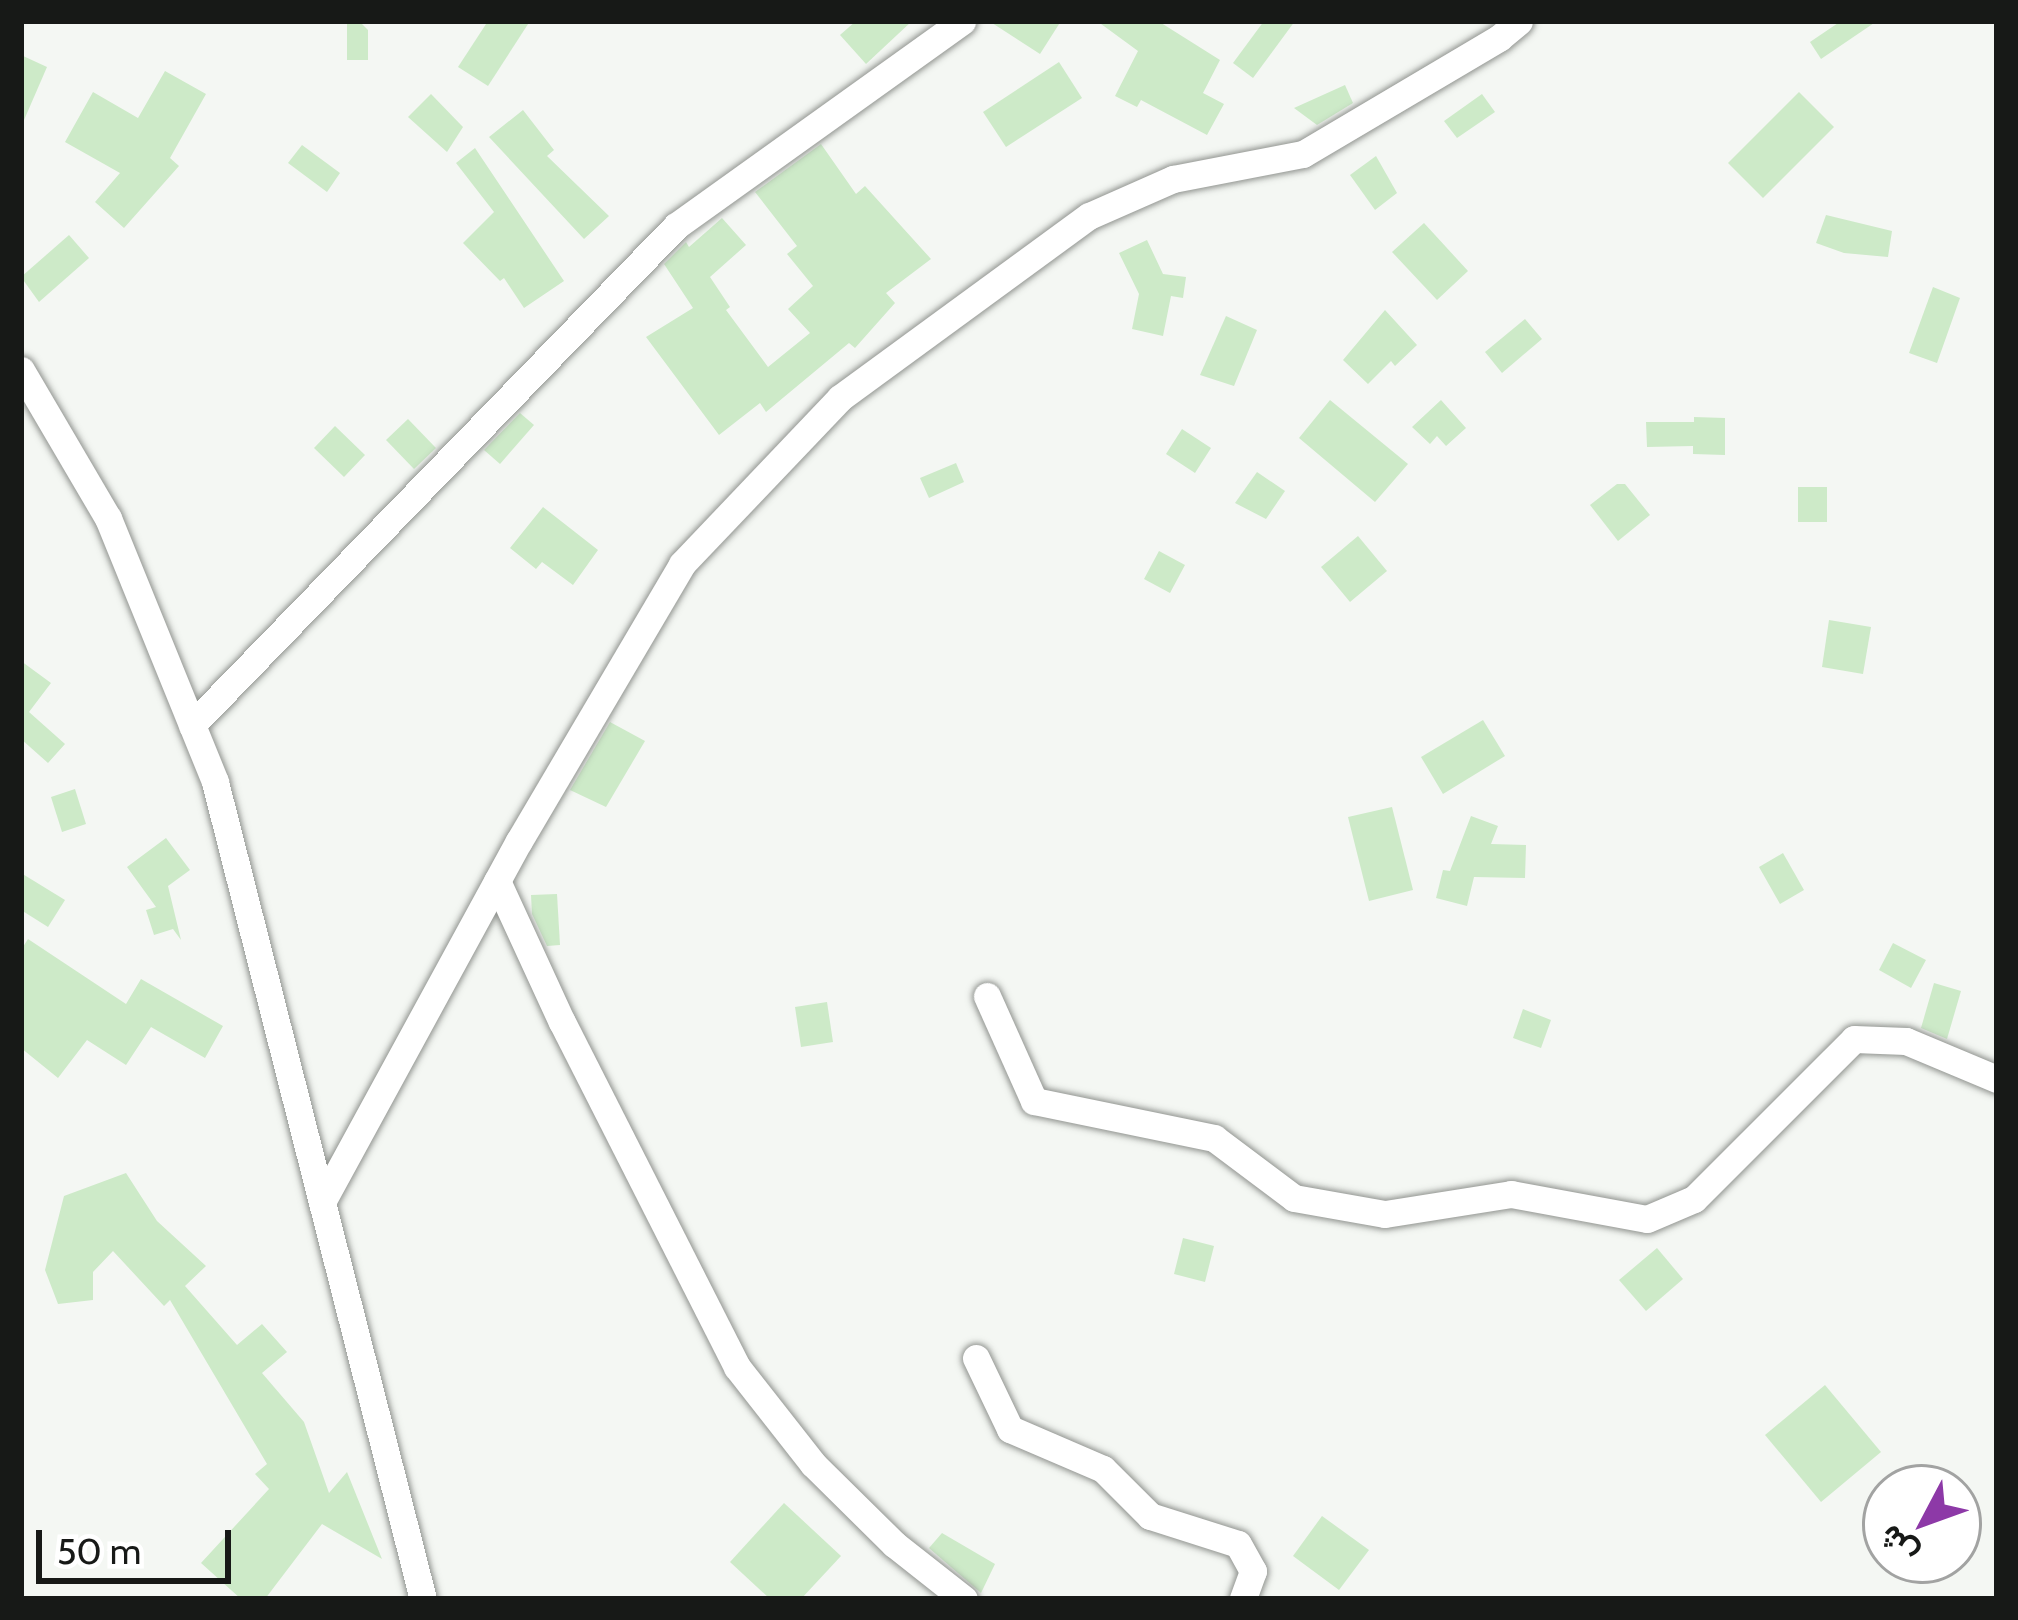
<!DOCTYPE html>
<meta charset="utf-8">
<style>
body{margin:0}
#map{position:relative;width:2018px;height:1620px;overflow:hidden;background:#f4f7f3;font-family:Cabin,Vazirmatn,sans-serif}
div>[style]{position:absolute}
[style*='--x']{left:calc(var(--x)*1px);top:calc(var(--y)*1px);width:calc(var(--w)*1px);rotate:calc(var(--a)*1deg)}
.building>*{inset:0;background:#cdeac8}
.roads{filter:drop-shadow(0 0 3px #929591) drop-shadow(0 0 3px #929591)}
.minor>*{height:27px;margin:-13.5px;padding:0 13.5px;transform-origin:13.5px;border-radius:13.5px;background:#fff}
span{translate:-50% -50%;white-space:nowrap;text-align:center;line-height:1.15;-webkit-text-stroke:9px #fff;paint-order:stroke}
.frame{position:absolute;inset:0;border:24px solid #171917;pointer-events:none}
.north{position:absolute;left:1862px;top:1464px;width:120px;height:120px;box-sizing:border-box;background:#fff;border:3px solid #a2a3a2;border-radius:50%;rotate:229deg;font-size:33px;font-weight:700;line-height:48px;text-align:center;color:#171917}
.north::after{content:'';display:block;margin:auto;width:42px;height:54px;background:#8d39a7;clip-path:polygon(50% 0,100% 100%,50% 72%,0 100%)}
.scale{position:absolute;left:36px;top:1530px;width:195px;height:54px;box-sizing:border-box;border:6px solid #171917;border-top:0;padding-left:15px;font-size:36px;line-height:42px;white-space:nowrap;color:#171917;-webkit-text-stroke:9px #fff;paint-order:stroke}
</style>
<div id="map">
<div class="building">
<i style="clip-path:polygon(347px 21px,359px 21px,368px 30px,368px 60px,347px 60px)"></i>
<i style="clip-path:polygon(488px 21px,530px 21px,488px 86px,458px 67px)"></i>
<i style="clip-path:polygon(856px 21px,912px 21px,866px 64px,840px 35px)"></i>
<i style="clip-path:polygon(989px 21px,1061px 21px,1040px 54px)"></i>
<i style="clip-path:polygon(1097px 21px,1158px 21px,1220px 60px,1203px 93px,1224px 104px,1207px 135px,1141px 100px,1137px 107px,1115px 96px,1138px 51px)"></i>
<i style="clip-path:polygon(1264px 21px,1295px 21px,1253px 78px,1233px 63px)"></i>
<i style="clip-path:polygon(1841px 21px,1877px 21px,1821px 59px,1810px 42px)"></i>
<i style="clip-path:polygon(21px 55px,47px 67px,21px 127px)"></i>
<i style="clip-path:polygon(1059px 62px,1082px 98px,1006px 147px,983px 112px)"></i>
<i style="clip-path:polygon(165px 71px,206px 94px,170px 158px,179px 166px,124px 228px,95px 202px,120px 173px,65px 142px,93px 92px,138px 118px)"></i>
<i style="clip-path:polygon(1345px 85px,1353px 103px,1317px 125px,1294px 108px)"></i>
<i style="clip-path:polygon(1799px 92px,1834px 127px,1763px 198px,1728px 163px)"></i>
<i style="clip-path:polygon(431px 94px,463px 127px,447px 152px,408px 117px)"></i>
<i style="clip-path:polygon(1482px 94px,1495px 112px,1457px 138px,1444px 121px)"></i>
<i style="clip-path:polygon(523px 110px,554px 150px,547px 156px,609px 216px,584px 239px,489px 137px)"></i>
<i style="clip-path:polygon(821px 144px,856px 194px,865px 186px,931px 259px,886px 293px,895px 303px,855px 348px,849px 343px,766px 412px,760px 403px,719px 435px,646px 337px,693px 308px,664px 264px,686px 242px,689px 247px,722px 218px,746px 245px,710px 277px,730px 307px,726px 310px,768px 367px,810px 333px,788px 309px,813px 286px,787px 254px,797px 246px,755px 192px)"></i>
<i style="clip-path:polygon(302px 145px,340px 173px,327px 192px,288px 163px)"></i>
<i style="clip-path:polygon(475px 148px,564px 281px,524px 308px,504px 278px,500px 281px,463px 243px,494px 212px,456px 163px)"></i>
<i style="clip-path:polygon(1376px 156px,1397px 193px,1375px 210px,1350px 175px)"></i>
<i style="clip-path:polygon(1826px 215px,1892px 231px,1888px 257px,1844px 253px,1816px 243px)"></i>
<i style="clip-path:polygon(1424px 223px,1468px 271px,1437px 300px,1392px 252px)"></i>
<i style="clip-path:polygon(69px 235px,89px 258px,39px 302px,21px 277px)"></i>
<i style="clip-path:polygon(1147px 240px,1163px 274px,1186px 277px,1183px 298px,1171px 296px,1163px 336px,1132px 329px,1139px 294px,1119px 253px)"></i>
<i style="clip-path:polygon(1933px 287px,1960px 298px,1937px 363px,1909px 353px)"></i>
<i style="clip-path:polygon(1385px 310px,1417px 345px,1395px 366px,1391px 361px,1368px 384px,1343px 360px)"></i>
<i style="clip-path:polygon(1226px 316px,1257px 330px,1234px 386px,1200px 375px)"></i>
<i style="clip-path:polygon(1525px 319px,1542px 339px,1502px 373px,1485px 352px)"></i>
<i style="clip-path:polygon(1330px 400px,1408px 464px,1375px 502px,1299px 438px)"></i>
<i style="clip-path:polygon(1441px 400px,1466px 428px,1446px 446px,1437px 436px,1430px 444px,1412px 427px)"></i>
<i style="clip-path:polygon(520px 413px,534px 425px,500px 464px,484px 450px)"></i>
<i style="clip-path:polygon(1694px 417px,1725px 418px,1725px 455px,1693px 454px,1693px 446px,1647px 447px,1646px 422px,1694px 422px)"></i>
<i style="clip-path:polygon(408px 419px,436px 448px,414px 469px,386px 440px)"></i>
<i style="clip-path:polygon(335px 426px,365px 455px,344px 477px,314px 448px)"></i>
<i style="clip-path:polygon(1182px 429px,1211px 448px,1195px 473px,1166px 454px)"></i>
<i style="clip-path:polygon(956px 463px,964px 482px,929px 498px,920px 478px)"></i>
<i style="clip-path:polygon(1257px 472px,1285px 491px,1266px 519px,1235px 503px)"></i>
<i style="clip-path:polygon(1617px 484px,1625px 484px,1650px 515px,1618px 541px,1590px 505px)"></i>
<i style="clip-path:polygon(1798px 487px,1827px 487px,1827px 522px,1798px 522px)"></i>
<i style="clip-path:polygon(543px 507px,598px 550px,573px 585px,542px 562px,536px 569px,510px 548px)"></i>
<i style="clip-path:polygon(1358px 536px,1387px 571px,1350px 602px,1321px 567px)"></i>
<i style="clip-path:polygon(1159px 551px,1185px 565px,1170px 593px,1144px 579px)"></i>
<i style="clip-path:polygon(1829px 620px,1871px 627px,1863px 674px,1822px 667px)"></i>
<i style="clip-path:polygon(21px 661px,51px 683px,29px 712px,65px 744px,48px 763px,21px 739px)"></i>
<i style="clip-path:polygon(1483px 720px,1505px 756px,1443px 794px,1421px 757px)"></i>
<i style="clip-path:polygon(610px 722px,645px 741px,606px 807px,570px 790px)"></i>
<i style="clip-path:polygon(75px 789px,86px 824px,62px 832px,51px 797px)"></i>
<i style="clip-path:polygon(1392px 807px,1413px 890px,1369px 901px,1348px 817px)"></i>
<i style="clip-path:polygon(1471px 816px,1498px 826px,1491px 844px,1526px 845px,1525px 878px,1474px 877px,1467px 906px,1436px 898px,1443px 870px,1450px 871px)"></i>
<i style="clip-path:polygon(166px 838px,190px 870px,168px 886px,181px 940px,173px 929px,154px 935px,146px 910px,156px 907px,127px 867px)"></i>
<i style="clip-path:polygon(1783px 853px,1804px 890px,1780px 904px,1759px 867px)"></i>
<i style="clip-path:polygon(21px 873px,65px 900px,48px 927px,21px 910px)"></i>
<i style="clip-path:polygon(557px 894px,560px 945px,547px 946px,532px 914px,531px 895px)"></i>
<i style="clip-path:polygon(28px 939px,126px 1004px,141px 979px,223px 1026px,205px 1058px,151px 1027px,126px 1065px,87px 1040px,58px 1078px,21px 1048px,21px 950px)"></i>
<i style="clip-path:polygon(1893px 943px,1926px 960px,1911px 988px,1879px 970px)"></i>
<i style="clip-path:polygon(1934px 983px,1961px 991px,1947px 1039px,1921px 1028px)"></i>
<i style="clip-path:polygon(827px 1002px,833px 1042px,801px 1047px,795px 1007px)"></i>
<i style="clip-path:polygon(1523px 1009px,1551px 1020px,1541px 1048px,1513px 1038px)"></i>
<i style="clip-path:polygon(126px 1173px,157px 1221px,206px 1266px,185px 1286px,237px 1345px,262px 1324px,287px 1352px,262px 1373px,304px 1422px,329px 1493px,347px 1472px,382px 1559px,322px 1524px,265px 1599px,241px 1599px,201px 1563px,269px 1489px,255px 1474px,267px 1464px,170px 1300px,164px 1306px,113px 1251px,93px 1272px,93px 1300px,58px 1304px,45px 1270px,64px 1196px)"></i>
<i style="clip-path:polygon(1183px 1238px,1214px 1246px,1205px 1282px,1174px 1274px)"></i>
<i style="clip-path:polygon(1657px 1248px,1683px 1279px,1646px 1311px,1619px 1280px)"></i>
<i style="clip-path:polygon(1825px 1385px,1881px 1452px,1821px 1502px,1765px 1435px)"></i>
<i style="clip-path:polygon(784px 1503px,841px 1556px,801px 1599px,770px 1599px,730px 1562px)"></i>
<i style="clip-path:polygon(1322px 1516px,1369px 1550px,1339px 1590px,1293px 1556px)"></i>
<i style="clip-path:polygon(942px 1533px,995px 1564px,981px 1593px,929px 1548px)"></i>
</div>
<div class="roads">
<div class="minor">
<i style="--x:21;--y:370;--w:172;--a:59.6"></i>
<i style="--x:108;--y:518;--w:285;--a:67.9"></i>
<i style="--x:215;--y:782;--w:843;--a:75.72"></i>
<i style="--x:192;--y:725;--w:695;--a:-45.87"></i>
<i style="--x:676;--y:226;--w:352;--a:-35.6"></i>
<i style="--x:497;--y:881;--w:155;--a:65.3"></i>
<i style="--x:562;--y:1022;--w:387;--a:63.1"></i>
<i style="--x:737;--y:1367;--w:123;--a:51.9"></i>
<i style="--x:813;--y:1464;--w:114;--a:44.6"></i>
<i style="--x:894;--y:1544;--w:89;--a:38.2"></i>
<i style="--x:987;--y:996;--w:115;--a:65.9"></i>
<i style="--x:1034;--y:1101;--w:184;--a:11.6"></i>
<i style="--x:1214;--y:1138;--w:100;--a:36.9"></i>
<i style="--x:1294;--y:1198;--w:92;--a:10"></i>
<i style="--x:1385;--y:1214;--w:128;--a:-9"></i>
<i style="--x:1511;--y:1194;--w:138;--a:10.4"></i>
<i style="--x:1647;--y:1219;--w:51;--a:-23.1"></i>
<i style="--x:1694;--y:1199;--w:226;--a:-45"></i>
<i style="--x:1854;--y:1039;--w:52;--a:2.2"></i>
<i style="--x:1906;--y:1041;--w:99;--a:22.7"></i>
<i style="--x:322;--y:1202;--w:411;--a:-61.4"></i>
<i style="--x:519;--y:841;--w:321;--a:-59.5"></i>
<i style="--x:682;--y:564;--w:229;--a:-46.4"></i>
<i style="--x:840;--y:398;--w:308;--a:-36.2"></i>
<i style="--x:1089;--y:216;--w:92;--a:-23.8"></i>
<i style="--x:1173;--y:179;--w:132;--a:-10.9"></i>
<i style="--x:1303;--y:154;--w:228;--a:-30.6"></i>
<i style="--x:1499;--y:38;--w:26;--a:-40"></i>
<i style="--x:976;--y:1358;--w:79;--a:64.4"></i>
<i style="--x:1010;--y:1429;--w:101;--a:23.3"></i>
<i style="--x:1103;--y:1469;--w:66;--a:45"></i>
<i style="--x:1150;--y:1516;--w:92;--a:17.7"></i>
<i style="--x:1238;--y:1544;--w:31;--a:61"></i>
<i style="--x:1253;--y:1571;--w:30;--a:110"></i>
</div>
</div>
<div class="frame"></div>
<div class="north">ش</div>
<div class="scale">50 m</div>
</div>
